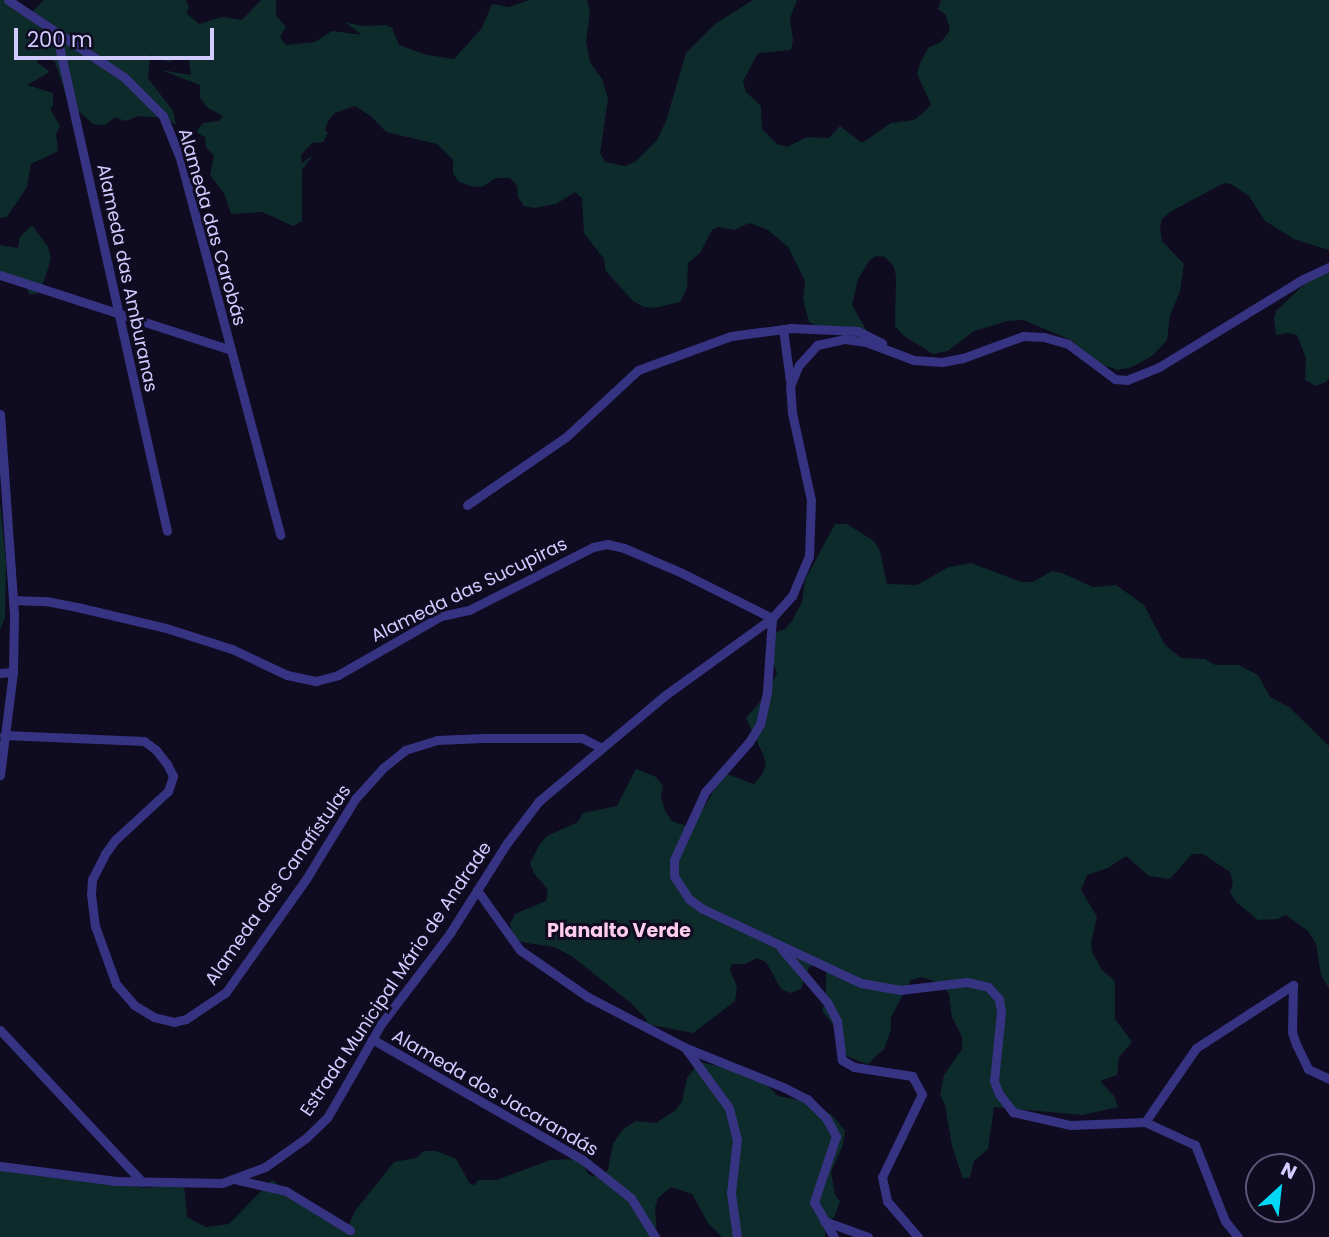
<!DOCTYPE html>
<meta charset="utf-8">
<style>
body{margin:0}
#map{position:relative;width:1329px;height:1237px;overflow:hidden;background:#0f0b21;font-family:Poppins,sans-serif}
div>[style]{position:absolute}
[style*='--x']{left:calc(var(--x)*1px);top:calc(var(--y)*1px);width:calc(var(--w)*1px);rotate:calc(var(--a)*1deg)}
.green>*{inset:0;background:#0e2b2b}
.minor>*{height:9px;margin:-4.5px;padding:0 4.5px;transform-origin:4.5px;border-radius:4.5px;background:#373383}
span{translate:-50% -50%;white-space:nowrap;text-align:center;line-height:1.15;-webkit-text-stroke:6px #0f0b21;paint-order:stroke}
.street-label{font-size:18px;color:#d2cbff}
.neighbourhood-label{font-size:19px;color:#ffcdec;font-weight:700}
.north{position:absolute;left:1245px;top:1153px;width:70px;height:70px;box-sizing:border-box;background:#0f0b21;border:2px solid #5d587a;border-radius:50%;rotate:27deg;font-size:19px;font-weight:700;line-height:28px;text-align:center;color:#d2cbff}
.north::after{content:'';display:block;margin:auto;width:24px;height:32px;background:#00d8f6;clip-path:polygon(50% 0,100% 100%,50% 72%,0 100%)}
.scale{position:absolute;left:14px;top:28px;width:200px;height:32px;box-sizing:border-box;border:4px solid #d2cbff;border-top:0;padding-left:9px;font-size:21px;line-height:24px;white-space:nowrap;color:#d2cbff;-webkit-text-stroke:5px #0f0b21;paint-order:stroke}
</style>
<div id="map">
<div class="green">
<i style="clip-path:polygon(0 0,13px 0,32px 12px,44px 0,186px 0,189px 8px,186px 13px,199px 24px,222px 17px,242px 20px,261px 0,276px 0,276px 16px,286px 27px,280px 37px,286px 45px,315px 42px,332px 31px,362px 35px,345px 22px,362px 26px,386px 25px,392px 28px,399px 45px,427px 55px,454px 59px,482px 28px,492px 4px,509px 7px,529px 0,587px 0,590px 12px,586px 42px,590px 62px,602px 79px,608px 99px,600px 153px,605px 162px,625px 166px,635px 162px,657px 140px,666px 121px,686px 53px,715px 24px,753px 0,797px 0,790px 18px,793px 40px,791px 50px,758px 53px,743px 81px,746px 92px,761px 106px,762px 129px,777px 144px,787px 147px,807px 137px,829px 138px,840px 126px,862px 143px,891px 123px,914px 120px,923px 113px,931px 104px,917px 74px,920px 63px,928px 48px,941px 42px,950px 30px,946px 15px,938px 9px,941px 0,1329px 0,1329px 250px,1294px 239px,1265px 221px,1249px 196px,1231px 184px,1224px 183px,1170px 212px,1162px 219px,1160px 228px,1162px 241px,1184px 264px,1180px 291px,1170px 316px,1167px 340px,1152px 356px,1132px 367px,1118px 370px,1097px 363px,1071px 340px,1023px 320px,1008px 321px,974px 331px,948px 351px,933px 354px,904px 336px,895px 326px,896px 276px,894px 267px,885px 257px,876px 256px,869px 261px,858px 279px,852px 305px,868px 333px,860px 340px,830px 333px,809px 322px,803px 299px,805px 281px,788px 247px,768px 230px,749px 223px,735px 230px,718px 227px,712px 230px,700px 253px,688px 263px,687px 288px,680px 302px,654px 308px,644px 307px,633px 301px,605px 270px,604px 259px,584px 233px,582px 198px,575px 192px,556px 204px,534px 208px,524px 206px,518px 197px,517px 186px,510px 178px,496px 178px,482px 187px,470px 186px,458px 181px,453px 173px,453px 160px,437px 144px,386px 132px,372px 117px,355px 106px,335px 113px,328px 121px,325px 130px,328px 133px,323px 142px,312px 143px,301px 155px,302px 163px,313px 155px,302px 170px,302px 221px,293px 226px,262px 212px,231px 214px,224px 193px,210px 175px,214px 156px,206px 147px,205px 137px,196px 132px,203px 123px,219px 121px,223px 116px,208px 108px,200px 98px,200px 85px,161px 70px,191px 75px,189px 60px,176px 56px,170px 62px,150px 55px,148px 78px,173px 111px,176px 125px,165px 118px,139px 116px,125px 121px,115px 117px,105px 125px,93px 124px,68px 101px,55px 62px,48px 57px,39px 57px,37px 62px,50px 72px,27px 85px,53px 93px,53px 106px,50px 109px,60px 126px,56px 134px,58px 151px,31px 164px,27px 187px,7px 217px,0 218px)"></i>
<i style="clip-path:polygon(32px 225px,48px 247px,51px 259px,41px 290px,36px 294px,29px 294px,27px 287px,23px 283px,0 280px,0 245px,18px 248px,20px 237px)"></i>
<i style="clip-path:polygon(1329px 270px,1329px 378px,1326px 382px,1316px 386px,1305px 380px,1306px 358px,1297px 335px,1288px 333px,1276px 335px,1274px 319px,1276px 311px,1310px 279px)"></i>
<i style="clip-path:polygon(0 502px,6px 563px,5px 617px,0 630px)"></i>
<i style="clip-path:polygon(835px 524px,847px 524px,874px 541px,880px 551px,887px 584px,917px 585px,949px 567px,971px 563px,1021px 582px,1033px 582px,1052px 571px,1062px 573px,1093px 587px,1116px 585px,1144px 605px,1165px 645px,1181px 658px,1205px 659px,1215px 665px,1239px 665px,1258px 675px,1270px 697px,1289px 707px,1329px 746px,1329px 989px,1321px 975px,1316px 944px,1308px 931px,1286px 915px,1278px 919px,1258px 920px,1236px 902px,1230px 892px,1233px 883px,1230px 872px,1203px 854px,1192px 854px,1170px 879px,1149px 876px,1126px 856px,1108px 868px,1087px 875px,1081px 890px,1097px 917px,1091px 943px,1092px 952px,1102px 970px,1115px 981px,1115px 1019px,1132px 1042px,1119px 1057px,1117px 1075px,1100px 1081px,1114px 1096px,1118px 1107px,1082px 1115px,994px 1107px,988px 1149px,974px 1161px,970px 1177px,963px 1179px,952px 1146px,945px 1105px,940px 1095px,944px 1075px,962px 1049px,962px 1037px,952px 1017px,949px 994px,942px 984px,922px 977px,911px 980px,891px 1017px,891px 1029px,884px 1049px,868px 1064px,864px 1063px,847px 1056px,832px 1023px,822px 1011px,826px 999px,826px 972px,817px 964px,809px 967px,801px 989px,790px 993px,781px 989px,766px 962px,757px 958px,745px 964px,732px 964px,730px 970px,737px 987px,735px 1001px,693px 1033px,646px 1024px,647px 1020px,632px 1004px,573px 957px,554px 947px,521px 942px,513px 935px,510px 924px,515px 914px,546px 901px,548px 890px,534px 873px,530px 863px,540px 844px,547px 836px,578px 822px,583px 813px,617px 806px,636px 769px,656px 777px,663px 786px,661px 797px,665px 811px,672px 821px,692px 828px,724px 773px,754px 784px,763px 773px,766px 763px,762px 752px,746px 718px,765px 696px,777px 673px,773px 662px,774px 633px,785px 629px,792px 621px,802px 602px,805px 580px)"></i>
<i style="clip-path:polygon(700px 1062px,738px 1071px,767px 1085px,778px 1096px,815px 1103px,833px 1116px,845px 1131px,843px 1145px,831px 1172px,835px 1195px,840px 1201px,834px 1217px,826px 1224px,825px 1237px,722px 1237px,708px 1223px,692px 1194px,671px 1187px,658px 1198px,655px 1208px,657px 1237px,0 1237px,0 1170px,36px 1176px,111px 1180px,143px 1188px,184px 1185px,187px 1217px,206px 1227px,229px 1224px,272px 1180px,347px 1229px,355px 1211px,394px 1162px,416px 1158px,424px 1151px,436px 1151px,456px 1159px,470px 1184px,475px 1185px,478px 1180px,497px 1180px,550px 1160px,579px 1159px,589px 1175px,600px 1177px,608px 1170px,613px 1144px,622px 1130px,636px 1121px,656px 1123px,676px 1110px,682px 1101px,687px 1078px)"></i>
</div>
<div class="minor">
<i style="--x:8;--y:0;--w:139;--a:33.6"></i>
<i style="--x:124;--y:77;--w:55;--a:45"></i>
<i style="--x:163;--y:116;--w:45;--a:68"></i>
<i style="--x:180;--y:158;--w:390;--a:75.1"></i>
<i style="--x:56;--y:32;--w:511;--a:77.46"></i>
<i style="--x:0;--y:275;--w:243;--a:18"></i>
<i style="--x:783;--y:329;--w:52;--a:82.3"></i>
<i style="--x:0;--y:414;--w:201;--a:86"></i>
<i style="--x:14;--y:615;--w:57;--a:91"></i>
<i style="--x:13;--y:672;--w:104;--a:97.2"></i>
<i style="--x:467;--y:505;--w:120;--a:-34.5"></i>
<i style="--x:566;--y:437;--w:98;--a:-42.9"></i>
<i style="--x:638;--y:370;--w:99;--a:-20.1"></i>
<i style="--x:731;--y:336;--w:61;--a:-7.6"></i>
<i style="--x:791;--y:328;--w:67;--a:2.6"></i>
<i style="--x:858;--y:331;--w:27;--a:27"></i>
<i style="--x:13;--y:600;--w:33;--a:2"></i>
<i style="--x:46;--y:601;--w:32;--a:11"></i>
<i style="--x:77;--y:607;--w:91;--a:13.3"></i>
<i style="--x:166;--y:628;--w:69;--a:17.7"></i>
<i style="--x:232;--y:649;--w:61;--a:25.3"></i>
<i style="--x:287;--y:675;--w:30;--a:12"></i>
<i style="--x:316;--y:681;--w:23;--a:-15"></i>
<i style="--x:338;--y:675;--w:119;--a:-29.8"></i>
<i style="--x:441;--y:616;--w:29;--a:-12"></i>
<i style="--x:469;--y:610;--w:139;--a:-26.9"></i>
<i style="--x:593;--y:547;--w:14;--a:-12"></i>
<i style="--x:607;--y:544;--w:17;--a:13"></i>
<i style="--x:624;--y:548;--w:63;--a:23.3"></i>
<i style="--x:682;--y:573;--w:101;--a:26.6"></i>
<i style="--x:772;--y:618;--w:74;--a:93.9"></i>
<i style="--x:767;--y:692;--w:33;--a:102"></i>
<i style="--x:760;--y:724;--w:21;--a:121"></i>
<i style="--x:749;--y:742;--w:67;--a:131.3"></i>
<i style="--x:705;--y:792;--w:75;--a:114.5"></i>
<i style="--x:674;--y:860;--w:16;--a:90"></i>
<i style="--x:674;--y:876;--w:27;--a:57"></i>
<i style="--x:689;--y:899;--w:17;--a:36"></i>
<i style="--x:703;--y:909;--w:174;--a:25.1"></i>
<i style="--x:861;--y:983;--w:40;--a:10"></i>
<i style="--x:900;--y:990;--w:67;--a:-6.8"></i>
<i style="--x:967;--y:982;--w:22;--a:13"></i>
<i style="--x:988;--y:987;--w:16;--a:47"></i>
<i style="--x:999;--y:999;--w:13;--a:81"></i>
<i style="--x:1001;--y:1012;--w:69;--a:95.8"></i>
<i style="--x:994;--y:1081;--w:14;--a:69"></i>
<i style="--x:999;--y:1094;--w:23;--a:52"></i>
<i style="--x:1013;--y:1112;--w:58;--a:12.8"></i>
<i style="--x:1070;--y:1125;--w:75;--a:-2.3"></i>
<i style="--x:0;--y:673;--w:13;--a:-4"></i>
<i style="--x:4;--y:735;--w:140;--a:2.5"></i>
<i style="--x:144;--y:741;--w:15;--a:37"></i>
<i style="--x:156;--y:750;--w:18;--a:52"></i>
<i style="--x:167;--y:764;--w:13;--a:63"></i>
<i style="--x:173;--y:776;--w:16;--a:108"></i>
<i style="--x:168;--y:791;--w:72;--a:137.2"></i>
<i style="--x:115;--y:840;--w:17;--a:126"></i>
<i style="--x:105;--y:854;--w:29;--a:117"></i>
<i style="--x:92;--y:880;--w:14;--a:94"></i>
<i style="--x:91;--y:894;--w:32;--a:83"></i>
<i style="--x:95;--y:926;--w:62;--a:70.1"></i>
<i style="--x:116;--y:984;--w:28;--a:49"></i>
<i style="--x:134;--y:1005;--w:23;--a:31"></i>
<i style="--x:154;--y:1017;--w:21;--a:14"></i>
<i style="--x:174;--y:1022;--w:12;--a:-14"></i>
<i style="--x:186;--y:1019;--w:48;--a:-34"></i>
<i style="--x:226;--y:992;--w:138;--a:-54.7"></i>
<i style="--x:306;--y:879;--w:94;--a:-58.5"></i>
<i style="--x:355;--y:799;--w:42;--a:-47.9"></i>
<i style="--x:383;--y:768;--w:28;--a:-39"></i>
<i style="--x:405;--y:750;--w:34;--a:-17"></i>
<i style="--x:437;--y:740;--w:46;--a:-2.5"></i>
<i style="--x:483;--y:738;--w:99;--a:0"></i>
<i style="--x:582;--y:738;--w:20;--a:27"></i>
<i style="--x:477;--y:890;--w:74;--a:54.4"></i>
<i style="--x:520;--y:950;--w:83;--a:34.7"></i>
<i style="--x:588;--y:997;--w:110;--a:27.5"></i>
<i style="--x:686;--y:1048;--w:105;--a:21.9"></i>
<i style="--x:783;--y:1087;--w:27;--a:27"></i>
<i style="--x:807;--y:1099;--w:27;--a:45"></i>
<i style="--x:826;--y:1118;--w:21;--a:61"></i>
<i style="--x:836;--y:1136;--w:70;--a:108.4"></i>
<i style="--x:814;--y:1202;--w:40;--a:60.3"></i>
<i style="--x:781;--y:948;--w:71;--a:49.6"></i>
<i style="--x:827;--y:1002;--w:21;--a:62"></i>
<i style="--x:837;--y:1021;--w:39;--a:83"></i>
<i style="--x:842;--y:1060;--w:14;--a:30"></i>
<i style="--x:854;--y:1067;--w:59;--a:8.8"></i>
<i style="--x:912;--y:1076;--w:21;--a:61"></i>
<i style="--x:922;--y:1094;--w:92;--a:115.7"></i>
<i style="--x:882;--y:1177;--w:25;--a:78"></i>
<i style="--x:887;--y:1201;--w:48;--a:49.3"></i>
<i style="--x:1293;--y:985;--w:47;--a:91.2"></i>
<i style="--x:1292;--y:1032;--w:13;--a:72"></i>
<i style="--x:1296;--y:1044;--w:28;--a:64"></i>
<i style="--x:1308;--y:1069;--w:23;--a:25"></i>
<i style="--x:0;--y:1030;--w:208;--a:46.9"></i>
<i style="--x:372;--y:1039;--w:243;--a:29.8"></i>
<i style="--x:583;--y:1160;--w:61;--a:38.4"></i>
<i style="--x:631;--y:1198;--w:46;--a:58.4"></i>
<i style="--x:686;--y:1049;--w:73;--a:53.9"></i>
<i style="--x:729;--y:1108;--w:32;--a:76"></i>
<i style="--x:737;--y:1139;--w:54;--a:96.3"></i>
<i style="--x:731;--y:1193;--w:44;--a:82.2"></i>
<i style="--x:0;--y:1166;--w:117;--a:7.4"></i>
<i style="--x:116;--y:1181;--w:106;--a:1.1"></i>
<i style="--x:222;--y:1183;--w:46;--a:-20.4"></i>
<i style="--x:265;--y:1167;--w:50;--a:-35.3"></i>
<i style="--x:306;--y:1138;--w:29;--a:-44"></i>
<i style="--x:327;--y:1118;--w:108;--a:-60.1"></i>
<i style="--x:381;--y:1024;--w:114;--a:-52.8"></i>
<i style="--x:450;--y:933;--w:107;--a:-57.7"></i>
<i style="--x:507;--y:843;--w:53;--a:-52.7"></i>
<i style="--x:539;--y:801;--w:163;--a:-40"></i>
<i style="--x:664;--y:696;--w:133;--a:-35.8"></i>
<i style="--x:772;--y:618;--w:30;--a:-48"></i>
<i style="--x:792;--y:596;--w:43;--a:-67"></i>
<i style="--x:809;--y:556;--w:56;--a:-88"></i>
<i style="--x:811;--y:500;--w:89;--a:-102.3"></i>
<i style="--x:792;--y:413;--w:27;--a:-94"></i>
<i style="--x:790;--y:386;--w:23;--a:-67"></i>
<i style="--x:799;--y:365;--w:27;--a:-48"></i>
<i style="--x:817;--y:345;--w:29;--a:-12"></i>
<i style="--x:845;--y:339;--w:21;--a:8"></i>
<i style="--x:866;--y:342;--w:51;--a:20.6"></i>
<i style="--x:914;--y:360;--w:28;--a:4"></i>
<i style="--x:942;--y:362;--w:21;--a:-11"></i>
<i style="--x:963;--y:358;--w:64;--a:-20.1"></i>
<i style="--x:1023;--y:336;--w:21;--a:3"></i>
<i style="--x:1044;--y:337;--w:25;--a:16"></i>
<i style="--x:1068;--y:344;--w:59;--a:36.7"></i>
<i style="--x:1115;--y:379;--w:12;--a:5"></i>
<i style="--x:1127;--y:380;--w:35;--a:-22"></i>
<i style="--x:1159;--y:367;--w:169;--a:-31.4"></i>
<i style="--x:1303;--y:279;--w:29;--a:-25"></i>
<i style="--x:238;--y:1180;--w:49;--a:12.9"></i>
<i style="--x:286;--y:1191;--w:75;--a:31.4"></i>
<i style="--x:824;--y:1221;--w:47;--a:20"></i>
<i style="--x:1238;--y:1237;--w:21;--a:-129"></i>
<i style="--x:1225;--y:1221;--w:82;--a:-111.5"></i>
<i style="--x:1195;--y:1145;--w:55;--a:-155.3"></i>
<i style="--x:1145;--y:1122;--w:90;--a:-55.4"></i>
<i style="--x:1196;--y:1048;--w:116;--a:-33"></i>
</div>
<div class="street-label">
<span style="left:212px;top:227px;rotate:74deg">Alameda das Carobás</span>
<span style="left:127px;top:278px;rotate:78deg">Alameda das Amburanas</span>
<span style="left:469px;top:590px;rotate:-26deg">Alameda das Sucupiras</span>
<span style="left:278px;top:885px;rotate:-55deg">Alameda das Canafístulas</span>
<span style="left:396px;top:979px;rotate:-56deg">Estrada Municipal Mário de Andrade</span>
<span style="left:495px;top:1093px;rotate:30deg">Alameda dos Jacarandás</span>
</div>
<div class="neighbourhood-label">
<span style="left:619px;top:931px">Planalto Verde</span>
</div>
<div class="north">N</div>
<div class="scale">200 m</div>
</div>
